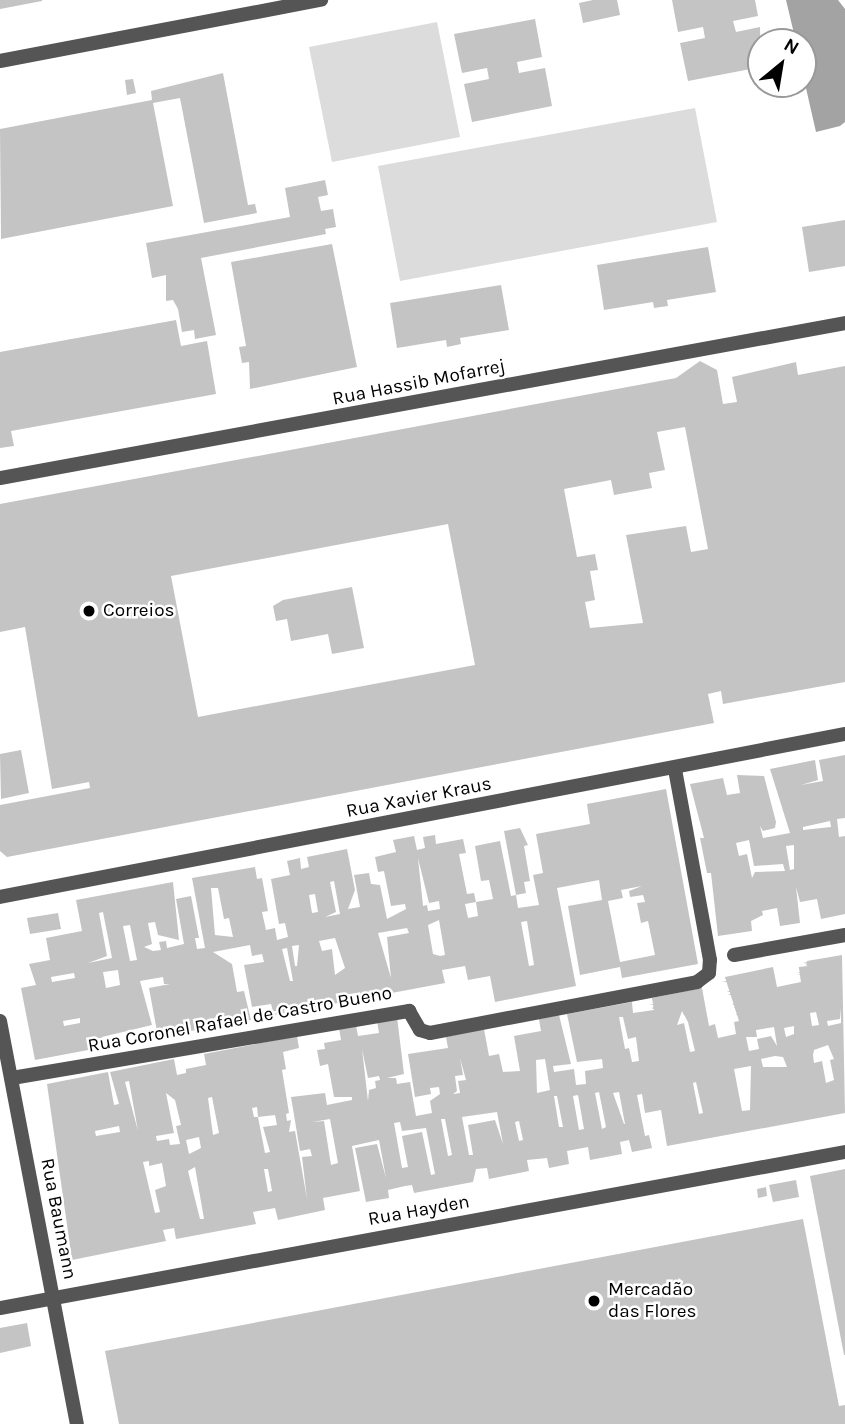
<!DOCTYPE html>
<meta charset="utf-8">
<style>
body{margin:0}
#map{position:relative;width:845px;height:1424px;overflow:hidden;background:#fff;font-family:Karla,sans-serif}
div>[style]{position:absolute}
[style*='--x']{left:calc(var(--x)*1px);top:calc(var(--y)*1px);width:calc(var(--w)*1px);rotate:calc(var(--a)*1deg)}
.green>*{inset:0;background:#dcdcdc}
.water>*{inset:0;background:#a3a3a3}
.building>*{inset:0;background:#c4c4c4}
.minor>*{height:14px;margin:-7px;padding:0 7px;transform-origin:7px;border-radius:7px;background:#555}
.dots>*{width:19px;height:19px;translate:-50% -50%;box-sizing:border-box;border:4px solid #fff;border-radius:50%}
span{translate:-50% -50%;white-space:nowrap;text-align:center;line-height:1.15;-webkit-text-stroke:5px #fff;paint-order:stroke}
.street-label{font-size:19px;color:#000}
.poi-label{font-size:19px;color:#000}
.left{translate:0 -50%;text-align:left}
.north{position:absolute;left:747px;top:28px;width:70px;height:70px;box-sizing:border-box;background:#fff;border:2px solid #999;border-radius:50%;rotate:30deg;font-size:19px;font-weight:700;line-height:28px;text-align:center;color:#000}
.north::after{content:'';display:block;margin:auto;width:24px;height:32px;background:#000;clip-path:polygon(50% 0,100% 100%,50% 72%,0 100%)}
</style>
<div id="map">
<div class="green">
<i style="clip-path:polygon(437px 22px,460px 137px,332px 162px,309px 47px)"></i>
<i style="clip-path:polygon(695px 108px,717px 222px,400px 281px,378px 166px)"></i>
</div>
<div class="water">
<i style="clip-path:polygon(786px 0,838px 0,845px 9px,845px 122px,840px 126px,816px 132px,803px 75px,803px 42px,796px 42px)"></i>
</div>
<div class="building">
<i style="clip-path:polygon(0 0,42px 0,42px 1px,0 9px)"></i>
<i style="clip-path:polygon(593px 0,617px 0,620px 15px,583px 23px,579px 3px)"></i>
<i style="clip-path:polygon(672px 0,755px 0,758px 16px,733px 21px,736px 32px,760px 27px,761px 67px,688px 81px,680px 43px,705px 38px,703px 27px,678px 32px)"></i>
<i style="clip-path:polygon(535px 19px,542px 57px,517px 62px,519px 73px,545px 68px,552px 106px,472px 122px,464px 84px,489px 79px,487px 68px,462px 73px,454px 34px)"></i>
<i style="clip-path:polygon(223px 73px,248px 205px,255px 204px,257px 213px,204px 223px,180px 98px,153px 103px,173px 206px,1px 239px,0 129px,152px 100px,151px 91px)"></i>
<i style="clip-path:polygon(133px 79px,136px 93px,127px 95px,125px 80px)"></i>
<i style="clip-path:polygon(325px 180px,328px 195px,318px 197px,321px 211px,333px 209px,336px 227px,325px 229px,326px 234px,201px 258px,216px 335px,195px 339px,194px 330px,182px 332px,178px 309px,173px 300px,166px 301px,166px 275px,152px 278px,146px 243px,290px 217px,285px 188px)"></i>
<i style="clip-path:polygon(845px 220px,845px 266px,809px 272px,802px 227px)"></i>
<i style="clip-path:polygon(332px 244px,357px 367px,250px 389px,249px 362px,242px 363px,239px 347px,246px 346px,231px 262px)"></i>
<i style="clip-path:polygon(708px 247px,716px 292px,667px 300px,668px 306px,654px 308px,653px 302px,604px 310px,597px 265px)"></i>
<i style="clip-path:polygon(501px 285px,509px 330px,460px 338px,461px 344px,447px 347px,446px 340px,397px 348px,390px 303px)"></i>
<i style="clip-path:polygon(176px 320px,181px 346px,207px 341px,216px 394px,11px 431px,14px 446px,0 448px,0 352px)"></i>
<i style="clip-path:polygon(evenodd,700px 361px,717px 370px,723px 404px,737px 402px,732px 377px,796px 362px,798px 375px,845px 366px,845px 682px,723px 704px,721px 691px,708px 694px,714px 723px,7px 857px,0 851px,0 805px,90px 788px,89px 782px,52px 789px,25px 627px,0 632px,0 504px,676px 378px,700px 361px,685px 427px,708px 549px,691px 552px,686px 526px,626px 535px,643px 623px,590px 628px,585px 602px,595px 600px,590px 571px,598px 570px,595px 554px,577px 557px,564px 489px,611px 480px,614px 495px,652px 488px,649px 473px,665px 470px,657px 432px,685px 427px,700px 361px,448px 524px,475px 665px,198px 717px,171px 576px,448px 524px)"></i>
<i style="clip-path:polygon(352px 587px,364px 648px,332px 654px,328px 634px,291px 641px,287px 619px,276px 621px,273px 606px,283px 600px)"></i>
<i style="clip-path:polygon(21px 750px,29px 793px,1px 799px,0 754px)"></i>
<i style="clip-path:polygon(evenodd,845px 755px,845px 818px,837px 819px,839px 837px,845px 836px,845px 914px,821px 919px,817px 899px,800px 902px,796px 887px,800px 923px,780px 926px,777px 908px,762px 911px,763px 915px,751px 921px,752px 931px,718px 936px,711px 873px,707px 873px,700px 838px,704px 838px,690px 784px,723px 778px,727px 795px,740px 793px,737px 775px,764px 776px,776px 822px,775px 828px,763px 831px,760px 826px,763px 838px,790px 833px,770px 769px,815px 760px,818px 780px,801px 785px,823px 781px,819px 760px,845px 755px,830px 821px,831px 827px,803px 830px,803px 827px,830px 821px,845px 755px,749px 840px,754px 866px,783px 864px,785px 871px,755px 872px,752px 878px,747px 854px,739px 856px,736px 843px,749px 840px,845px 755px,794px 845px,794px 869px,790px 870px,786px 846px,794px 845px)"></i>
<i style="clip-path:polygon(evenodd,666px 789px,698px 964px,622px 978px,620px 967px,580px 975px,568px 906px,602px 900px,599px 880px,557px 888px,576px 986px,495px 1002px,490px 976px,468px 980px,465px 966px,442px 970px,445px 983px,274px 1015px,271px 1004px,252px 1007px,244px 965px,264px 962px,262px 954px,252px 956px,250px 945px,213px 952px,232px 964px,237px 992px,244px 991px,251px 1020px,158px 1037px,149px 988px,170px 984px,164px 984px,163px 977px,140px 981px,152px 1025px,102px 1037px,104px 1047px,35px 1060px,21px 988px,36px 985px,29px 964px,50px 960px,46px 938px,82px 931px,76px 900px,173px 882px,179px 940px,158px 935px,155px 922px,148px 923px,152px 944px,144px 947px,153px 951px,161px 950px,159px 942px,166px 941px,167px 948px,184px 944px,176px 899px,191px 896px,199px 938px,195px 938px,197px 949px,205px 948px,192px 878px,255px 867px,257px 879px,262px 878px,268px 911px,262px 912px,266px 930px,275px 928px,277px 940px,288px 937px,285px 923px,279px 924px,271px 879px,290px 875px,287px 861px,300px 858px,301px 869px,309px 867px,307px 857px,347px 849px,355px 890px,348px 909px,360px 907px,354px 875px,369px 873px,371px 884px,380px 885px,387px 919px,406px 909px,405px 904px,391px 906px,384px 871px,378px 872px,375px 857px,396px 852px,393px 840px,414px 836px,417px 850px,425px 848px,423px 837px,435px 835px,436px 844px,463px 839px,466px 853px,459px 854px,467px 894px,474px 893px,476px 902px,465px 904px,468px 918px,478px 916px,476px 902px,493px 899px,489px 880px,481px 881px,475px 846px,500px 841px,511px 896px,516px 895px,518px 908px,539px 905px,533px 875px,543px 873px,536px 834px,590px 824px,587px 804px,666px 789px,418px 858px,429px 903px,439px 901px,440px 909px,428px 911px,427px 905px,423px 906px,418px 858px,666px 789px,334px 881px,340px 914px,325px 917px,336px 912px,330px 882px,334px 881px,666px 789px,642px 886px,629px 891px,630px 897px,643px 895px,645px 902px,637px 903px,641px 923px,648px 921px,655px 955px,620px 962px,608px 901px,623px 898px,621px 890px,642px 886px,666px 789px,211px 888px,218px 888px,224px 919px,229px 918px,233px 937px,215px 935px,211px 888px,666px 789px,315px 894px,318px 912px,312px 913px,309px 895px,315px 894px,666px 789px,103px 912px,112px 958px,88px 963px,107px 956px,99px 913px,103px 912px,666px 789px,439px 920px,445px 955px,440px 956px,433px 954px,428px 925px,439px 920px,666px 789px,527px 921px,534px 965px,529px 966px,521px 922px,527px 921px,666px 789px,130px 925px,137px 960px,130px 961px,123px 926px,130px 925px,666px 789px,407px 928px,409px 933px,387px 937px,391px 978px,378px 933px,407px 928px,666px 789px,335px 938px,345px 968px,335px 975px,332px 949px,322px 951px,319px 941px,335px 938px,666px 789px,299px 945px,297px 966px,295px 966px,292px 946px,299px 945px,666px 789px,287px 948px,293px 981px,290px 981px,282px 949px,287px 948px,666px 789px,118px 970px,120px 985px,106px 988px,103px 972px,118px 970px,666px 789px,74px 973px,75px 978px,52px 982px,51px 977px,74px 973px,666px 789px,80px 1018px,80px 1023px,64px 1026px,63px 1021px,80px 1018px)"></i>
<i style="clip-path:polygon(520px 828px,528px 845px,524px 846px,530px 881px,524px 882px,526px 893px,516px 895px,504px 831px)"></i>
<i style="clip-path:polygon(58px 913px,61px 929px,30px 934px,27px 918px)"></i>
<i style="clip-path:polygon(evenodd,842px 955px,845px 1113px,667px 1146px,661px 1110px,645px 1113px,642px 1094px,637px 1095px,645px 1136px,649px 1135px,652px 1148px,632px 1152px,629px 1140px,620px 1142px,622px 1154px,590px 1160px,588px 1147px,567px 1151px,569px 1164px,549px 1168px,547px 1158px,527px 1160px,529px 1171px,489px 1179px,487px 1168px,476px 1169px,473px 1182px,414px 1193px,412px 1185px,405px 1186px,388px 1190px,389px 1198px,366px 1202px,355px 1148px,377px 1144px,386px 1178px,379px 1140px,352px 1146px,360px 1191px,323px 1198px,325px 1210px,278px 1220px,275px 1208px,253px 1212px,256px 1224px,176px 1239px,174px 1228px,163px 1230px,166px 1241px,72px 1260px,47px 1084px,108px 1072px,114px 1105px,119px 1104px,110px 1072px,174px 1059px,177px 1075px,186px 1073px,186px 1069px,206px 1065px,204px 1054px,297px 1036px,299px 1048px,283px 1052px,286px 1069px,282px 1070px,289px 1113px,286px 1114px,287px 1121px,291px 1120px,289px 1132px,295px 1131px,307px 1199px,302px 1157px,312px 1156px,310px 1149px,300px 1151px,291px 1097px,325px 1093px,327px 1105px,352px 1100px,352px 1097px,334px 1097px,328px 1064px,320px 1066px,317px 1050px,325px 1049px,324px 1043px,341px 1040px,339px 1028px,356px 1025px,358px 1036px,379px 1033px,377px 1021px,397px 1017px,404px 1074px,387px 1078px,396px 1078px,397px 1084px,410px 1082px,416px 1116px,432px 1113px,430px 1101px,440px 1094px,439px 1087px,430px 1088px,431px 1094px,415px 1097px,408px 1054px,448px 1048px,446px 1037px,484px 1029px,489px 1056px,499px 1054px,503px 1072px,520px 1071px,514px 1036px,541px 1031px,539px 1019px,559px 1015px,571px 1064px,553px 1066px,554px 1072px,574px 1069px,576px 1085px,586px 1084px,585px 1071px,603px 1068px,602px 1059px,577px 1062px,567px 1014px,632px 1002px,633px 1013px,654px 1010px,652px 998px,702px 988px,709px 1026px,715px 1024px,718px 1038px,736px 1034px,734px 1022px,739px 1021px,725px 977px,773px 967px,777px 987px,801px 982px,799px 967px,808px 966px,807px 961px,842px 955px,841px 1008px,841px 1023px,828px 1026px,827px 1021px,840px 1019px,841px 1008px,842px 955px,682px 1011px,688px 1022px,695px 1051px,690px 1052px,684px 1023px,677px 1025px,682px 1011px,842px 955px,816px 1012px,819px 1025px,812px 1026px,810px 1013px,816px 1012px,842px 955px,619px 1017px,623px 1017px,628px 1039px,636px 1037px,639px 1061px,632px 1062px,629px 1048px,625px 1049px,619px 1017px,842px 955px,794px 1026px,794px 1034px,786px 1037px,784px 1028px,794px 1026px,842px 955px,774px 1027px,777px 1046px,771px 1036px,757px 1039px,759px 1049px,749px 1051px,746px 1037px,757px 1037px,756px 1030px,774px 1027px,842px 955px,828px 1045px,834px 1059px,830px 1060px,834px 1080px,826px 1083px,822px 1061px,814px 1063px,813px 1055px,814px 1050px,828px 1045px,842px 955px,362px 1049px,368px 1078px,379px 1076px,380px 1080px,375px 1081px,376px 1088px,369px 1090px,368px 1101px,362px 1049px,842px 955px,775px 1056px,783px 1057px,787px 1067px,763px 1067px,761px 1059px,775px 1056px,842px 955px,460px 1058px,466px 1080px,458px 1081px,460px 1093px,453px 1094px,457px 1091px,455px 1076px,463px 1075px,460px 1058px,842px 955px,545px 1059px,550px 1090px,537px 1093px,536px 1060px,545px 1059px,842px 955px,751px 1066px,750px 1110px,742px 1111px,734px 1069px,751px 1066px,842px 955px,129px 1081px,138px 1131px,125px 1082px,129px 1081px,842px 955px,696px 1082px,703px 1113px,699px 1114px,693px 1083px,696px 1082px,842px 955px,599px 1092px,606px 1127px,602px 1129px,595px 1093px,599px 1092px,842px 955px,619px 1092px,625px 1124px,624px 1124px,613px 1093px,619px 1092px,842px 955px,166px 1093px,175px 1100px,181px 1125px,176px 1126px,180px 1144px,170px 1145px,169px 1139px,157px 1141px,156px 1136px,174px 1133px,166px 1093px,842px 955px,578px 1095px,584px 1129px,579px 1130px,573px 1096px,578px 1095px,842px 955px,554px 1096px,557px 1096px,563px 1127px,559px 1127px,554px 1096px,842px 955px,212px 1097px,219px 1133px,213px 1135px,208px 1098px,212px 1097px,842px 955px,257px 1107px,258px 1117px,275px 1115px,277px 1125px,263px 1127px,270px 1152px,265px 1153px,258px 1117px,254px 1117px,252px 1108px,257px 1107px,842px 955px,497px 1112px,503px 1144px,495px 1120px,468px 1125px,473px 1155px,469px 1155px,462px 1117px,497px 1112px,842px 955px,330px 1119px,338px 1163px,331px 1165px,324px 1121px,312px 1122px,330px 1119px,842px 955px,441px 1119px,445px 1119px,452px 1155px,448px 1156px,441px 1119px,842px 955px,519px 1121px,523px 1140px,519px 1141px,515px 1122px,519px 1121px,842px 955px,400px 1122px,402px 1131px,426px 1128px,435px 1174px,431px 1175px,422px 1132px,402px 1136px,408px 1167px,402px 1168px,394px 1123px,400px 1122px,842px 955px,119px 1126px,120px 1132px,96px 1136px,95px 1131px,119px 1126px,842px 955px,199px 1137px,201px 1148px,189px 1154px,186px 1140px,199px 1137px,842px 955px,149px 1161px,149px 1166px,162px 1163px,166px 1186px,155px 1190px,160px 1212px,155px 1213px,143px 1162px,149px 1161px,842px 955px,195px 1167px,204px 1219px,200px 1219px,188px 1171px,195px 1167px,842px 955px,264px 1169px,268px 1169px,272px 1191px,268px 1192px,264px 1169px)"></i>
<i style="clip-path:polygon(845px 1169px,845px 1355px,844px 1355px,810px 1176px)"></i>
<i style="clip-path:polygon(796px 1180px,799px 1197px,773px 1202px,769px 1185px)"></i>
<i style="clip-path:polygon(766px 1187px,767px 1196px,758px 1198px,757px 1189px)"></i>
<i style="clip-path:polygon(803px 1219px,839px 1406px,845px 1405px,845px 1424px,119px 1424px,105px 1351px)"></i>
<i style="clip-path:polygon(27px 1323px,31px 1346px,0 1353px,0 1328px)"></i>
</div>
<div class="minor">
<i style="--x:0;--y:61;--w:327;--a:-10.8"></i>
<i style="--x:0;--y:478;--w:859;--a:-10.39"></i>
<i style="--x:0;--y:897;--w:861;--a:-10.92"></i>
<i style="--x:734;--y:955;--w:113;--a:-10.2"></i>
<i style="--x:0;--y:1021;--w:410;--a:79.2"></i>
<i style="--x:12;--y:1078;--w:403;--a:-9.6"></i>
<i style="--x:409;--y:1011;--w:22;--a:60"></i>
<i style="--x:420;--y:1030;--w:10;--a:17"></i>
<i style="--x:430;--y:1033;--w:272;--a:-10.8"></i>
<i style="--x:697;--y:982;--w:15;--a:-37"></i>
<i style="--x:709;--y:973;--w:13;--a:-86"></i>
<i style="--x:710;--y:960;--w:194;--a:-100.4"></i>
<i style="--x:0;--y:1308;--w:859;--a:-10.46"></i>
</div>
<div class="dots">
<i style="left:89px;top:611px;background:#000"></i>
<i style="left:594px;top:1301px;background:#000"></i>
</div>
<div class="street-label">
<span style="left:419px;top:383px;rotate:-11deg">Rua Hassib Mofarrej</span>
<span style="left:419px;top:798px;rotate:-11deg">Rua Xavier Kraus</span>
<span style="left:240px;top:1020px;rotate:-10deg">Rua Coronel Rafael de Castro Bueno</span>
<span style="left:419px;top:1211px;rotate:-10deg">Rua Hayden</span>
<span style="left:58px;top:1219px;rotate:79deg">Rua Baumann</span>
</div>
<div class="poi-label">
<span class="left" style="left:103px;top:611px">Correios</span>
<span class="left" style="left:608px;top:1301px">Mercadão<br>das Flores</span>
</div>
<div class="north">N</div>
</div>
